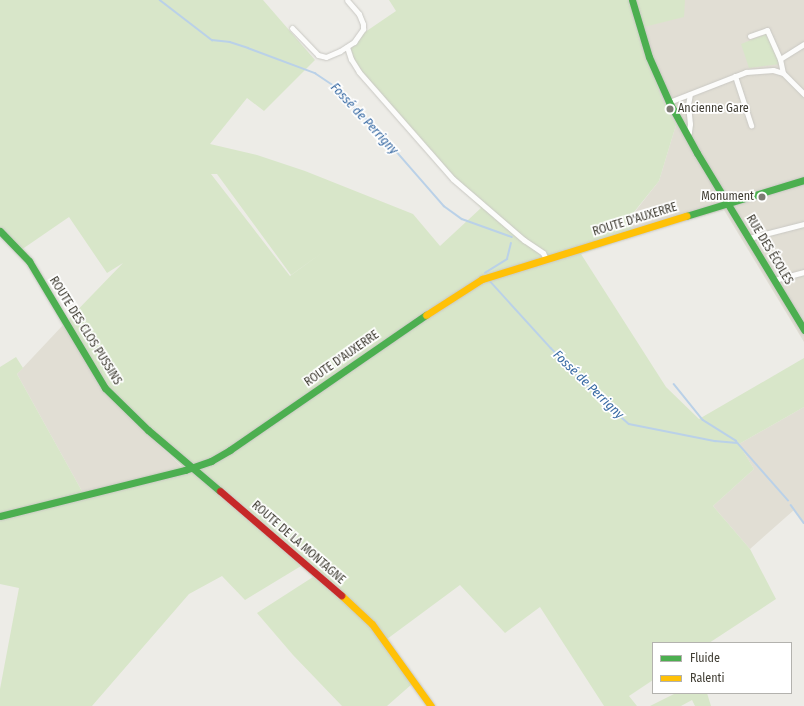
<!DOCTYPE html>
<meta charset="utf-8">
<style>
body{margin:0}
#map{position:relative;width:804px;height:706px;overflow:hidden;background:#edece7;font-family:"Fira Sans Condensed",sans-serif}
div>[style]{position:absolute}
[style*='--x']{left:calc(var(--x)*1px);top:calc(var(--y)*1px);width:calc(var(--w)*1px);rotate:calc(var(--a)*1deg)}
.residential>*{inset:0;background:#e1ded4}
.green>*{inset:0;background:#d8e6c9}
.stream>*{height:1.5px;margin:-0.75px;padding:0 0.75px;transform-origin:0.75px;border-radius:0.75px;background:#bad1e8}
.roads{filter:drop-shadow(0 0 1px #c9c8c3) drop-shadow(0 0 1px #c9c8c3)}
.street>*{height:5px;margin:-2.5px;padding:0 2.5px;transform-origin:2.5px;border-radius:2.5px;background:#fcfcfb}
.fast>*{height:7px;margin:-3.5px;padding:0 3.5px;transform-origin:3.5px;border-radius:3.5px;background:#4caf50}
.slow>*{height:7px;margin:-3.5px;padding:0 3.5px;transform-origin:3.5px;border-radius:3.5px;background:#ffc107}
.jam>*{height:7px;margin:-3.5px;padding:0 3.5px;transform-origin:3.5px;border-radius:3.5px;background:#c62828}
.dots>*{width:11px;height:11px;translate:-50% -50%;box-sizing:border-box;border:2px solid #fff;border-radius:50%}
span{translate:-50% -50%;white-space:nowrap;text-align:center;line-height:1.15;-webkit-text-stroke:3.5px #fff;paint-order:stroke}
.poi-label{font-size:12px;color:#413e34}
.left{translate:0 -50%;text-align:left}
.right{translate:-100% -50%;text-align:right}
.street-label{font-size:12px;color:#413e34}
.water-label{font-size:13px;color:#386aa3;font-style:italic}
.legend{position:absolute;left:652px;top:642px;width:140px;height:52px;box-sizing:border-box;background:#fff;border:1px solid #b3b2ae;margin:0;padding:5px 7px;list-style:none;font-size:12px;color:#413e34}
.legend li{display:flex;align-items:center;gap:8px;height:20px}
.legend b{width:20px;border:1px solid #b3b2ae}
</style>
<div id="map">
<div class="residential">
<i style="clip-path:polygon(631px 0,804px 0,804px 342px,724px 210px,633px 236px,630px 218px,659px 181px,676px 125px,661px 97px)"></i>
<i style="clip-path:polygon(64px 324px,116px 404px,182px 467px,83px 493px,17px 374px)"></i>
<i style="clip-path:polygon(804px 407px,804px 523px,794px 510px,750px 549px,713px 506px,754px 469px,739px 444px)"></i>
</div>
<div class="green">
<i style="clip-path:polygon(evenodd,0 0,263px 0,315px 60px,264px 111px,247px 98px,210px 144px,257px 155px,305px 171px,413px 214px,440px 246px,481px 208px,357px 69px,349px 43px,396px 11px,389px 0,631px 0,661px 97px,676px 125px,659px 181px,630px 217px,633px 236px,581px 254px,666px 387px,699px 419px,804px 358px,804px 407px,739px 444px,754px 469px,713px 506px,750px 549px,776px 599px,709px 643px,653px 643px,653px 680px,629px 696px,637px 706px,604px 706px,540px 607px,505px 633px,460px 585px,383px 642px,412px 684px,387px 706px,342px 706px,293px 655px,257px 613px,313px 577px,301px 566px,245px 600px,222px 576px,189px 594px,92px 706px,0 706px,0 689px,19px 588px,0 584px,0 367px,16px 357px,23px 368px,17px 374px,83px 493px,182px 466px,116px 404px,64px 324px,123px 263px,107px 273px,69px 217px,21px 250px,0 228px,0 0,211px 174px,217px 174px,291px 275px,323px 252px,290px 276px,211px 174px)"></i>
<i style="clip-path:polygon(636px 0,685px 0,684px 17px,644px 27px)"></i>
<i style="clip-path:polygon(766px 34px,780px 64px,749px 68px,741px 44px)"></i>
<i style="clip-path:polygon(676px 693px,707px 693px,711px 706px,695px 706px,692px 700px,681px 706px,650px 706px)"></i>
</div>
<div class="stream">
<i style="--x:160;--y:0;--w:66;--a:37.6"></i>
<i style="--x:212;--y:40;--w:18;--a:6"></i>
<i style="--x:230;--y:42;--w:19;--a:18"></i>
<i style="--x:248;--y:48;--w:72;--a:20.5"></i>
<i style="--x:315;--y:73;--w:22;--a:34"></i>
<i style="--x:333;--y:85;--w:71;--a:45.6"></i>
<i style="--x:383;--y:136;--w:93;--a:48.9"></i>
<i style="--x:444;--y:206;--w:22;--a:36"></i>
<i style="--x:462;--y:219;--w:53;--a:19.8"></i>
<i style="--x:485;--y:273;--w:26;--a:-32"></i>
<i style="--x:507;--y:259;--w:16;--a:-76"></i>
<i style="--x:490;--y:281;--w:91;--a:47.7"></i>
<i style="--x:551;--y:348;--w:69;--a:45.6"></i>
<i style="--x:599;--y:397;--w:40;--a:42"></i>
<i style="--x:629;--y:424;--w:88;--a:11.2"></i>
<i style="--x:715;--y:441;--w:22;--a:5"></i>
<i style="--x:674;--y:384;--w:46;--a:51.1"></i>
<i style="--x:703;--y:420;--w:39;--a:32"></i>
<i style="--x:736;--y:441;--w:79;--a:48.6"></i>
<i style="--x:791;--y:505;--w:22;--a:54"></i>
</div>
<div class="roads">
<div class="street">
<i style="--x:292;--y:28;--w:37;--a:46"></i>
<i style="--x:318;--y:55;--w:8;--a:14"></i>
<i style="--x:326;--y:57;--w:15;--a:-23"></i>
<i style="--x:340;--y:51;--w:17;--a:-33"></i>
<i style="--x:354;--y:42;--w:16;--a:-55"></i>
<i style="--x:363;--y:29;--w:5;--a:-90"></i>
<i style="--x:363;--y:24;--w:11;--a:-112"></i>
<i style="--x:359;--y:14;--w:18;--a:-131"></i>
<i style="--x:750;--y:36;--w:18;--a:-19"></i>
<i style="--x:767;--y:30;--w:32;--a:66"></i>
<i style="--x:780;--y:59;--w:14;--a:78"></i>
<i style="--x:347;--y:47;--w:13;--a:72"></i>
<i style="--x:351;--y:59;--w:15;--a:58"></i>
<i style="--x:359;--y:72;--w:142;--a:48.7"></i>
<i style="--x:453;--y:179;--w:94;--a:40.7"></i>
<i style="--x:524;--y:240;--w:23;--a:34"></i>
<i style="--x:543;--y:253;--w:7;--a:63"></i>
<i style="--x:780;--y:59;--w:28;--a:-32"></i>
<i style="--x:735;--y:76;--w:52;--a:71.9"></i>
<i style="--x:669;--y:102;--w:83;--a:-21.3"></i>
<i style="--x:746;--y:72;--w:27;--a:-4"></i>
<i style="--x:773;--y:70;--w:10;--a:17"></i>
<i style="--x:783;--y:73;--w:30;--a:45"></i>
<i style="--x:686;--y:133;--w:3;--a:-18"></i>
<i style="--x:689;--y:132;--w:8;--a:-83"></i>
<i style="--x:690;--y:124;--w:19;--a:-96"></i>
<i style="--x:688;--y:105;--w:11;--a:-80"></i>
<i style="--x:749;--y:238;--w:57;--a:-14.3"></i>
<i style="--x:774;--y:280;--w:31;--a:-15"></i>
</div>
<div class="fast">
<i style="--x:632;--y:0;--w:59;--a:73.4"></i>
<i style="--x:649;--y:57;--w:49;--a:66"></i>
<i style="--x:669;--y:102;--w:58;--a:61.2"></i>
<i style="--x:697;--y:153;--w:207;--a:58.8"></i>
<i style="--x:686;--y:216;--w:123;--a:-17"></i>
<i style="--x:0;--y:231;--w:42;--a:46"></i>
<i style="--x:29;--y:261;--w:148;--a:59.1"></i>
<i style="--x:105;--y:388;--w:60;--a:44.3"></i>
<i style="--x:148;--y:430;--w:94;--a:40.3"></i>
<i style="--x:0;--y:516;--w:191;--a:-14"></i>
<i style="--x:185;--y:470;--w:28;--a:-19"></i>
<i style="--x:211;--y:461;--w:22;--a:-30"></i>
<i style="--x:230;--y:450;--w:238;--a:-34.6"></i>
</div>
<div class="slow">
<i style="--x:426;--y:315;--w:67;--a:-32.7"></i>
<i style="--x:482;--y:279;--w:214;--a:-17.2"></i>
<i style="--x:341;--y:595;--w:42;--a:43.1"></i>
<i style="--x:372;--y:624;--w:101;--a:54.3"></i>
</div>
<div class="jam">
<i style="--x:220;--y:491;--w:160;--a:40.7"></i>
</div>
</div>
<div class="dots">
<i style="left:670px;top:109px;background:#7d7b73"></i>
<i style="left:762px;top:197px;background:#7d7b73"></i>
</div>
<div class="poi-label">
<span class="left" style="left:678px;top:109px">Ancienne Gare</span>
<span class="right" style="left:754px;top:197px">Monument</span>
</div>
<div class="street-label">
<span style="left:635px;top:220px;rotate:-17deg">ROUTE D'AUXERRE</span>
<span style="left:769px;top:250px;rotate:59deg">RUE DES ÉCOLES</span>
<span style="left:85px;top:331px;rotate:58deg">ROUTE DES CLOS PUSSINS</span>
<span style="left:342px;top:359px;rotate:-35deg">ROUTE D'AUXERRE</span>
<span style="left:298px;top:543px;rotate:41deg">ROUTE DE LA MONTAGNE</span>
</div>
<div class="water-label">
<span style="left:364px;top:119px;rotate:47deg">Fossé de Perrigny</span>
<span style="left:588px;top:385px;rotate:44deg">Fossé de Perrigny</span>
</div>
<ul class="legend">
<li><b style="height:5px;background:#4caf50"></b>Fluide</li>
<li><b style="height:5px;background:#ffc107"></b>Ralenti</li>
</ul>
</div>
